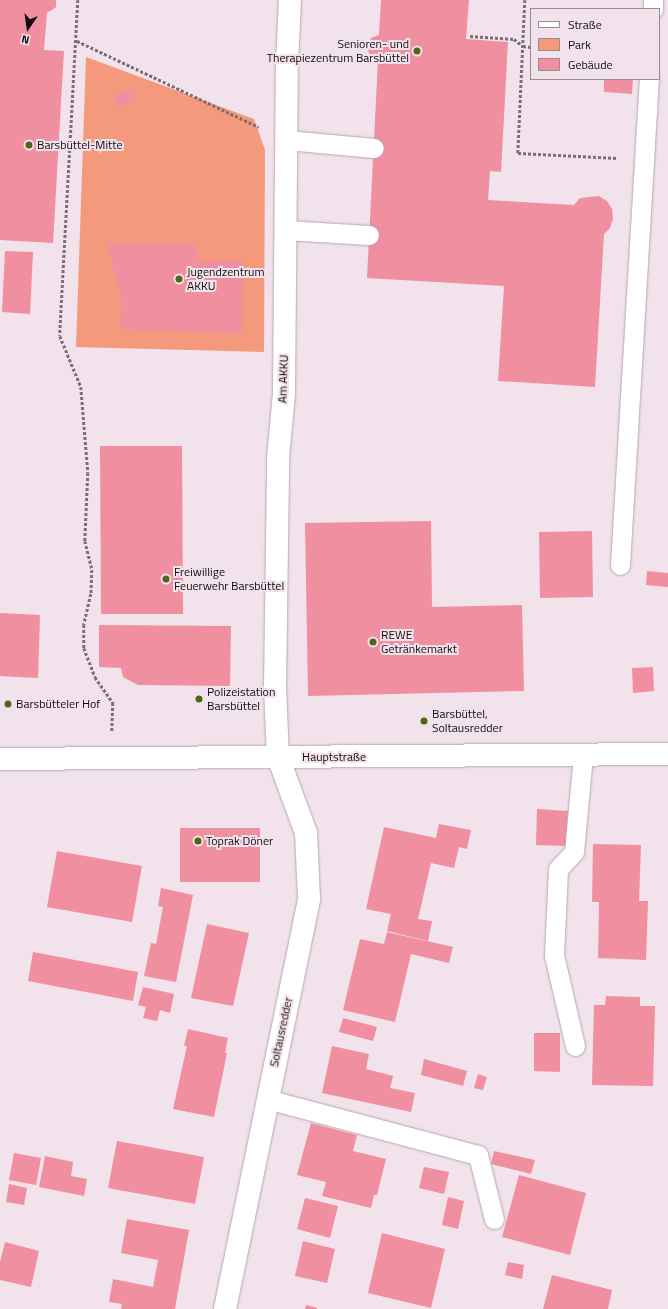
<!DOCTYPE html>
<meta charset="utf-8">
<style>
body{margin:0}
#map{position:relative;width:668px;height:1309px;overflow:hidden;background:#f2e2eb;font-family:"Titillium Web",sans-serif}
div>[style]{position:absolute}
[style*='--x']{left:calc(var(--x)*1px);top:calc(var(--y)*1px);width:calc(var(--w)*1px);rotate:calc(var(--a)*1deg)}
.green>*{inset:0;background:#f4997c}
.building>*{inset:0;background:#f08f9f}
.path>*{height:2.5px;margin-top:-1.25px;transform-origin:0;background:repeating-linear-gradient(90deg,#796f75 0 3px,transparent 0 5px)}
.roads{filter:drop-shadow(0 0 1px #b6a7b0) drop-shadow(0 0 1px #b6a7b0)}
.lane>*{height:19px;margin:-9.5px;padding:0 9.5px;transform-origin:9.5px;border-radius:9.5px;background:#fff}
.street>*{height:22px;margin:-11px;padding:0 11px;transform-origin:11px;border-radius:11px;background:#fff}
.secondary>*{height:22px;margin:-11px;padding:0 11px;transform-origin:11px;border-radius:11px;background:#fff}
.dots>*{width:11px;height:11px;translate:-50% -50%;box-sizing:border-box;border:2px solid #f2e2eb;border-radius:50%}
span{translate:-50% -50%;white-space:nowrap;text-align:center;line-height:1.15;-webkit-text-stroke:4px #f2e2eb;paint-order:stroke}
.poi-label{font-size:12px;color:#110c0f}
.right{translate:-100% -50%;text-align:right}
.left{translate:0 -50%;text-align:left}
.street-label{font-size:12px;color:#110c0f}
.legend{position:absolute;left:530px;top:8px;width:130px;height:72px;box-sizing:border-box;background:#f2e2eb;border:1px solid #988c93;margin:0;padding:5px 7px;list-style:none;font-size:12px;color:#110c0f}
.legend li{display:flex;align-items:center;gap:8px;height:20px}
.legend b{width:20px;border:1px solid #988c93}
.north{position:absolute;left:8px;top:8px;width:40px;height:40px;-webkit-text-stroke:3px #f2e2eb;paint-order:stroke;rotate:193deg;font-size:11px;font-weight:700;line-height:16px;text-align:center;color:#110c0f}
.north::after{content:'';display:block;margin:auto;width:14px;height:18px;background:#110c0f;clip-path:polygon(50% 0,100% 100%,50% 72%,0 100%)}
</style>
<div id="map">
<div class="green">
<i style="clip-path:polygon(86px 57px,254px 119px,265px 150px,264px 352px,76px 347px)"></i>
</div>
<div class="building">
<i style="clip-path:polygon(0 0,56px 0,56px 7px,47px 13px,44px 50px,64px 51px,53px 243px,0 240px)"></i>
<i style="clip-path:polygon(381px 0,469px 0,466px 39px,508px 42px,501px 172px,490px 171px,488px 200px,574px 205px,580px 198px,599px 196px,607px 201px,612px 209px,613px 219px,610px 228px,604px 234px,595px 387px,498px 381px,504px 286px,367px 278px,378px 60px,370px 56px,367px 47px,371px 38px,379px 35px)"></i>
<i style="clip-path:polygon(604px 79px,633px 79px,632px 94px,604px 92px)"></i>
<i style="clip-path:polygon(132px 89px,136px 101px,118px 108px,113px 96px)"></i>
<i style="clip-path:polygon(107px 243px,197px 244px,197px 260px,242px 260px,242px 334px,120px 329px,121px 298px)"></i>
<i style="clip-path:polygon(5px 251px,33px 252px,30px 314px,2px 312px)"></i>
<i style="clip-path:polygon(100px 446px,182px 446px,183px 614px,101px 614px)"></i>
<i style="clip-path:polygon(431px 521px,432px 607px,522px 605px,524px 691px,308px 696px,305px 523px)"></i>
<i style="clip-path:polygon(592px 531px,593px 597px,540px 598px,539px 532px)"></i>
<i style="clip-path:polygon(647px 571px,668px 573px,668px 587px,646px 585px)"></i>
<i style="clip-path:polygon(0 613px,40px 615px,38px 678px,0 676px)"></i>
<i style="clip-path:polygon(99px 625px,231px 626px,230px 686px,138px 685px,123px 677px,121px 668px,99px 667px)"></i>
<i style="clip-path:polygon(653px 667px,654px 691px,633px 693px,632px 668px)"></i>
<i style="clip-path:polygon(537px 809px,568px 811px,566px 846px,536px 845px)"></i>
<i style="clip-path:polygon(439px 824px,471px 830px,467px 849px,459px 847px,454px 868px,431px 863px,418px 919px,432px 921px,428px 941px,387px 931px,391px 914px,366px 909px,384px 827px,436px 838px)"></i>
<i style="clip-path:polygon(180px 828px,260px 828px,260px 882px,180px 882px)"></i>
<i style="clip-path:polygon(593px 844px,641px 845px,639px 901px,648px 901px,646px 960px,598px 958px,599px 902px,592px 902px)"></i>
<i style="clip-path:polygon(57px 851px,142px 866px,132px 922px,47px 907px)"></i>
<i style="clip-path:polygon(161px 888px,193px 895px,176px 982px,144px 976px,151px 943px,156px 944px,163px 907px,158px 906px)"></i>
<i style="clip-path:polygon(207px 924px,249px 933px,233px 1006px,191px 998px)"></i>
<i style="clip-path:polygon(387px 932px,453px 947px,449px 963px,411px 954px,395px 1022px,343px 1010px,360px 939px,384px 944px)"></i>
<i style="clip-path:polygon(33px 952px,138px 972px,133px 1001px,28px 981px)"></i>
<i style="clip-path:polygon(143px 987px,174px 994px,170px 1013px,160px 1010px,157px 1021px,143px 1018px,146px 1007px,138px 1005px)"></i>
<i style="clip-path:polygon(606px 996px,640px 997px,640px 1006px,655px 1006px,653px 1086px,592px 1085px,594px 1005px,605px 1005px)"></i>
<i style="clip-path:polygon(343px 1018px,377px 1027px,373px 1041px,339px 1032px)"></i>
<i style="clip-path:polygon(188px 1029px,228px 1038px,225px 1053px,227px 1053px,214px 1117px,173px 1109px,187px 1046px,184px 1046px)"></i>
<i style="clip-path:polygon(534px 1033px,560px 1033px,560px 1072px,534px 1071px)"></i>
<i style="clip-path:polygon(332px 1046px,369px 1054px,366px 1069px,393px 1076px,390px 1088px,415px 1093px,411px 1112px,322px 1093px)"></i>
<i style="clip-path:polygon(424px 1059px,467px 1071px,463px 1086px,421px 1075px)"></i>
<i style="clip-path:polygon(478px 1074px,487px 1077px,483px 1090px,474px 1088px)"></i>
<i style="clip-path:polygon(311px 1123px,357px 1135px,353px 1151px,386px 1159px,377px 1195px,374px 1195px,371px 1208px,322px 1196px,326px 1182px,297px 1175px)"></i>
<i style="clip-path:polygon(117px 1141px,204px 1157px,195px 1204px,108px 1188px)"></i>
<i style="clip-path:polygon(494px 1151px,535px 1160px,531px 1174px,491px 1164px)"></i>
<i style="clip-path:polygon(14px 1153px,41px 1158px,36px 1185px,9px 1180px)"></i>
<i style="clip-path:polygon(45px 1156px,73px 1162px,71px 1176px,87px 1179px,84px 1196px,39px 1187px)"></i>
<i style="clip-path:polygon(424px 1167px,449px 1172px,444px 1194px,419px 1188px)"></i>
<i style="clip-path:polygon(519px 1175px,586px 1193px,570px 1255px,502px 1237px)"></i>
<i style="clip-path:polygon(9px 1184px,27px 1188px,24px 1205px,6px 1202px)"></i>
<i style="clip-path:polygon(448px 1197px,464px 1201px,458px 1229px,442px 1225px)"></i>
<i style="clip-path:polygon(305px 1198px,338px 1206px,330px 1238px,297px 1229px)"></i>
<i style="clip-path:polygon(127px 1219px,189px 1230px,175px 1309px,121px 1309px,122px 1304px,109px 1302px,113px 1279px,153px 1287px,158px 1260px,121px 1253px)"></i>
<i style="clip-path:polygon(382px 1233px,445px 1249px,431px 1308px,368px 1293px)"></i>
<i style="clip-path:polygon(303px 1241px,335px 1249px,327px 1283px,295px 1276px)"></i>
<i style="clip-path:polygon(5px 1242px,39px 1251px,31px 1287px,0 1280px,0 1262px)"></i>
<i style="clip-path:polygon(508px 1262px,524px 1265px,522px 1279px,505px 1275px)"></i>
<i style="clip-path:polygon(552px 1275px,612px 1290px,608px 1309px,543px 1309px)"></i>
<i style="clip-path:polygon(306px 1305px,317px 1308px,317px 1309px,305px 1309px)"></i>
</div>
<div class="path">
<i style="--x:78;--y:0;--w:336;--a:93.1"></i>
<i style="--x:60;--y:336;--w:55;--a:67.6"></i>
<i style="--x:81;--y:387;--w:86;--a:85.3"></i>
<i style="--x:88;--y:473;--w:68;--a:92.5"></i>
<i style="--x:85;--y:541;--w:30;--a:76"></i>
<i style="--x:92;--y:570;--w:24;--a:92"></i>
<i style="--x:91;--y:594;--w:32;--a:103"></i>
<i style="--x:84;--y:625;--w:23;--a:90"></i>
<i style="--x:84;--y:648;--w:31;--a:69"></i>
<i style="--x:95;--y:677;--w:32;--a:55"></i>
<i style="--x:113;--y:703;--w:28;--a:92"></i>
<i style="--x:525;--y:0;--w:153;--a:92.6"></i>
<i style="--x:518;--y:153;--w:100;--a:2.9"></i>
<i style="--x:470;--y:36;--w:44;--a:3.9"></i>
<i style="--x:514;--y:39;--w:11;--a:38"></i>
<i style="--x:523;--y:46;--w:8;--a:7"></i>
<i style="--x:77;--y:41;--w:201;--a:25.3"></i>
</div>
<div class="roads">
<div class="lane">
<i style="--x:653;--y:9;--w:9;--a:-90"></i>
<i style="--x:287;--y:140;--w:87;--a:5.3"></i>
<i style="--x:286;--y:230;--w:83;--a:3.4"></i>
<i style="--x:620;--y:565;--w:487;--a:-86.6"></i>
<i style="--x:575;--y:1046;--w:93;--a:-103"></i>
<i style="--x:554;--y:955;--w:86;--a:-87.3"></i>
<i style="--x:558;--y:869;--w:23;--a:-47"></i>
<i style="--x:574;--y:852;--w:97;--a:-84.7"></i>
<i style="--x:267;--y:1099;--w:218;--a:14.9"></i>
<i style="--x:478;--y:1155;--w:66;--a:76"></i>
</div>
<div class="street">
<i style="--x:225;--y:1309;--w:419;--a:-78.4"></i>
<i style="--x:309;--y:899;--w:66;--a:-92.6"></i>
<i style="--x:306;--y:833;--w:81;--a:-110.2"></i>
</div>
<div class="secondary">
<i style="--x:278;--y:757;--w:70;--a:-92.5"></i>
<i style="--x:275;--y:687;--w:229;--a:-89.2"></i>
<i style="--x:278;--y:458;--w:65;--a:-84.7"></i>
<i style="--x:284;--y:393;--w:330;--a:-89.5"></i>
<i style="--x:287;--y:63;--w:63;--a:-87.3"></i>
<i style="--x:0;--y:759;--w:668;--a:-0.43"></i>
</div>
</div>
<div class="dots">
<i style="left:417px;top:51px;background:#4e6717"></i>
<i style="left:29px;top:145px;background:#4e6717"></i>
<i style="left:179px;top:279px;background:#4e6717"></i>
<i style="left:166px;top:579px;background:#4e6717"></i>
<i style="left:373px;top:642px;background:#4e6717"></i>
<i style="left:199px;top:699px;background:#4e6717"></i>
<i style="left:8px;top:704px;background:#4e6717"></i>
<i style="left:424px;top:721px;background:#4e6717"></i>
<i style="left:198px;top:841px;background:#4e6717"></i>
</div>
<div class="poi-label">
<span class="right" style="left:409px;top:51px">Senioren- und<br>Therapiezentrum Barsbüttel</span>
<span class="left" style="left:37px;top:145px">Barsbüttel-Mitte</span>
<span class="left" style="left:187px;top:279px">Jugendzentrum<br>AKKU</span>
<span class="left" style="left:174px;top:579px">Freiwillige<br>Feuerwehr Barsbüttel</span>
<span class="left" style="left:381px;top:642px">REWE<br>Getränkemarkt</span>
<span class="left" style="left:207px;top:699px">Polizeistation<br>Barsbüttel</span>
<span class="left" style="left:16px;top:704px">Barsbütteler Hof</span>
<span class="left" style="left:432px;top:721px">Barsbüttel,<br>Soltausredder</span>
<span class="left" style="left:206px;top:841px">Toprak Döner</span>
</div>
<div class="street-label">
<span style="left:283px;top:379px;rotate:-88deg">Am AKKU</span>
<span style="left:334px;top:757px">Hauptstraße</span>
<span style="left:281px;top:1032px;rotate:-78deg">Soltausredder</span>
</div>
<ul class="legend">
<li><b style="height:5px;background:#fff"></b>Straße</li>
<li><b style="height:11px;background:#f4997c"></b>Park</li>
<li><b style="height:11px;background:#f08f9f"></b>Gebäude</li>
</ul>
<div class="north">N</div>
</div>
